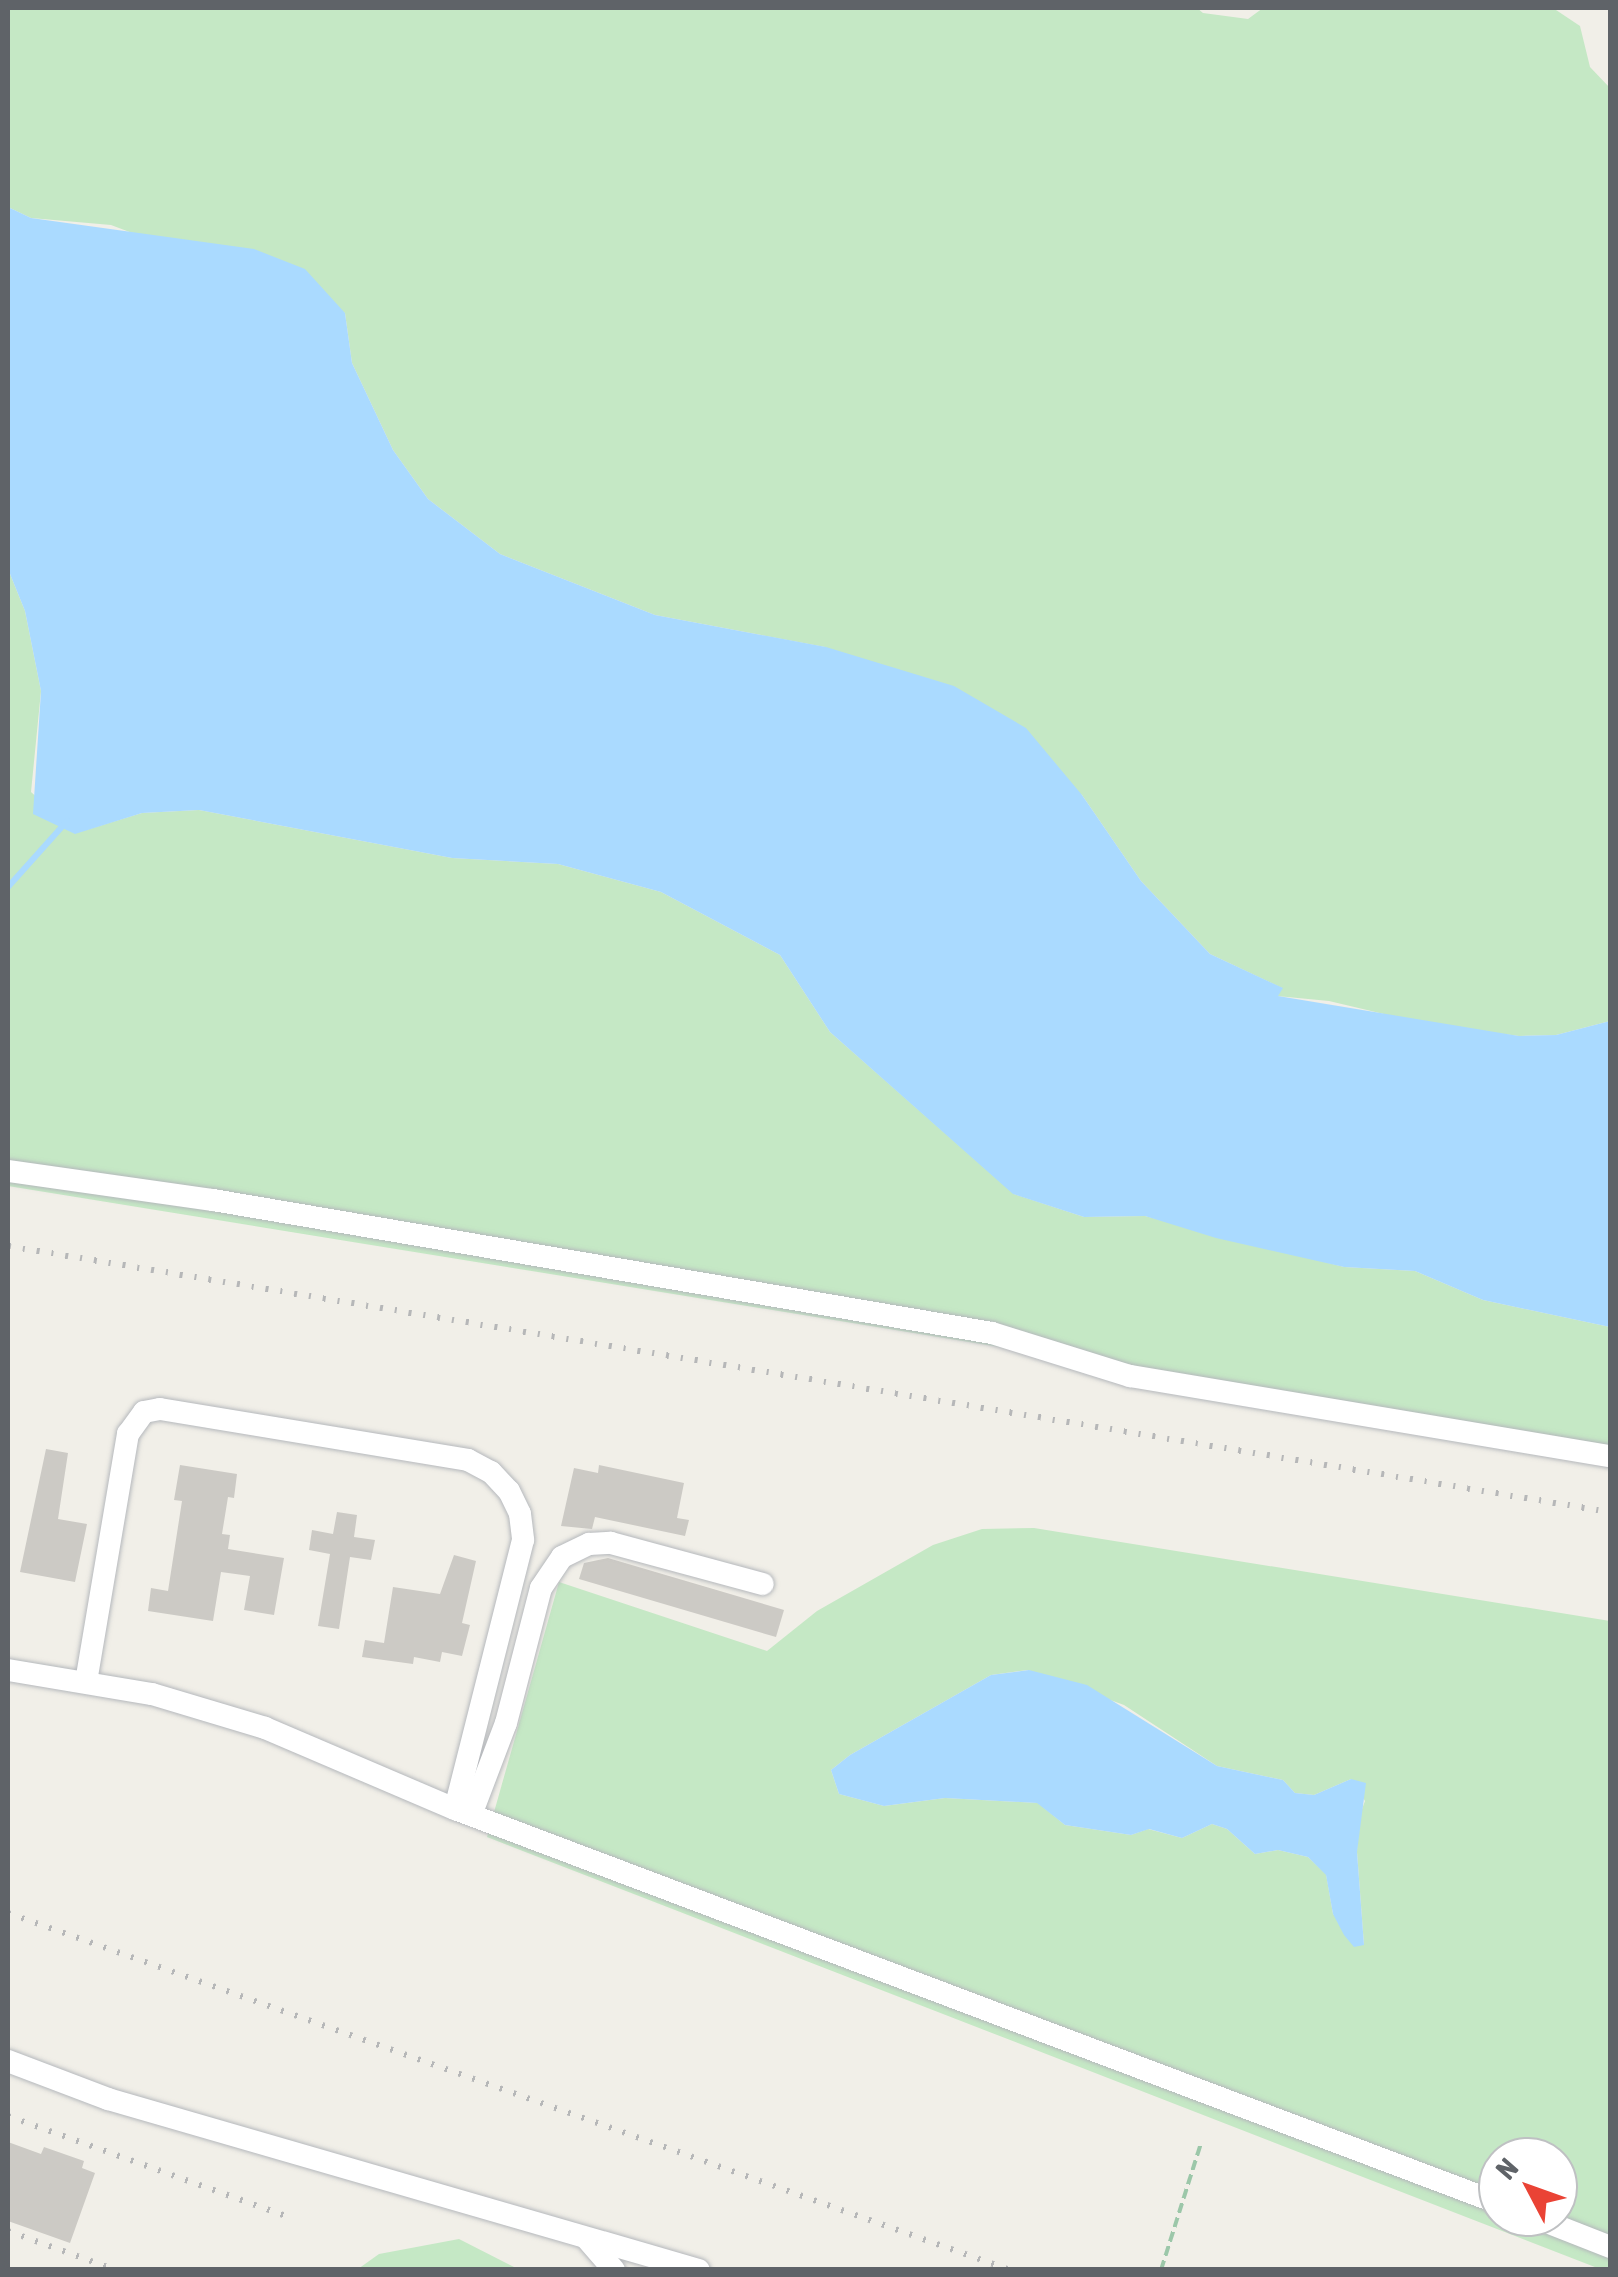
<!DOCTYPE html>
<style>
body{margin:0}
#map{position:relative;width:1618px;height:2277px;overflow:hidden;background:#f1efe8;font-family:"Asap Condensed",sans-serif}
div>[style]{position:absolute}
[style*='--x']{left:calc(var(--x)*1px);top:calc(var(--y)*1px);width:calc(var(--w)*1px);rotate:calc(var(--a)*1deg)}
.green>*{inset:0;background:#c5e8c5}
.water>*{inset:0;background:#aadaff}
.stream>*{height:6px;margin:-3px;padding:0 3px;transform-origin:3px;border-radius:3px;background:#aadaff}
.building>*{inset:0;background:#cccac5}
.path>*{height:4px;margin-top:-2px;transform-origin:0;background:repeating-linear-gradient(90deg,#9cc7a9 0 10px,transparent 0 15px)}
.roads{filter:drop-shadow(0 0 2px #b5b8bc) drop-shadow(0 0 2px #b5b8bc)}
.minor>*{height:22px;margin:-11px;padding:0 11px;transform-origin:11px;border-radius:11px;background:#fff}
.rail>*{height:6px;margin-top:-3px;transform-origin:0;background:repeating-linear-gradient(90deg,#b6b7b8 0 2.5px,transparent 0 14.5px)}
span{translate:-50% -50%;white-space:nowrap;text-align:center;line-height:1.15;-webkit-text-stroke:10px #fff;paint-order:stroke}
.frame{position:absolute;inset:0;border:10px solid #5f6368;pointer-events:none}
.north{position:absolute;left:1478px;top:2137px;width:100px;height:100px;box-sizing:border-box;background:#fff;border:2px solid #bfc1c3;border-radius:50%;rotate:311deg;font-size:28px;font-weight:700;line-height:40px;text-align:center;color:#5f6368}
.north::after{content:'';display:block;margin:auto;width:35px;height:45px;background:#ea4335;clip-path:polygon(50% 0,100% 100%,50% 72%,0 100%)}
</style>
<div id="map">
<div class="green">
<i style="clip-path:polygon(8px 8px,1197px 8px,1203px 13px,1248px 19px,1263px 8px,1553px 8px,1580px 26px,1590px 67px,1610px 88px,1610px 1021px,1556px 1035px,1519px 1036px,1426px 1024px,1329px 1001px,1277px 996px,1282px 988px,1210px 954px,1141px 881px,1082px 795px,825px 647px,655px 615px,500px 554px,428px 499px,393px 450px,352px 363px,345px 313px,111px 225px,31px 218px,8px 207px)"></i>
<i style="clip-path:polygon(8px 569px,25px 611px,41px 691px,31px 792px,76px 833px,142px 813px,199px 810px,452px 858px,558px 864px,661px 892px,780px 955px,830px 1032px,1014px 1194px,1084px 1217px,1145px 1216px,1344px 1267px,1415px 1271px,1483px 1300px,1610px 1327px,1610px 1446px,8px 1186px)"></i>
<i style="clip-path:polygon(evenodd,1034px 1528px,1610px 1621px,1610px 2269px,1600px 2269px,487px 1837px,559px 1582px,767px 1651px,817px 1611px,933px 1545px,982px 1529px,1034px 1528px,1028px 1670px,1124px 1705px,1217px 1766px,1283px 1780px,1295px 1793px,1314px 1795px,1351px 1779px,1365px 1801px,1358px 1820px,1357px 1852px,1364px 1945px,1333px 1914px,1326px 1874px,1308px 1857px,1278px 1850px,1255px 1854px,1227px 1829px,1212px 1824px,1182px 1838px,1148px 1829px,1131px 1835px,1065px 1825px,1038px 1803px,945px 1798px,884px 1806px,839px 1794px,831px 1770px,850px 1755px,991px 1675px,1028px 1670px,1034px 1528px,1498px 2157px,1558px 2157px,1558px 2217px,1498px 2217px,1498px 2157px)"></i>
<i style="clip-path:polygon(459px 2239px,518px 2269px,358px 2269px,379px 2254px)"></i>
</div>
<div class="water">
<i style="clip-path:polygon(8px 207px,31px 218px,254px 249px,305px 269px,345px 313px,352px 363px,393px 450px,428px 499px,500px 554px,655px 615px,826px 647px,954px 686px,1026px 728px,1082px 795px,1141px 881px,1210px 954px,1283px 988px,1278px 996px,1519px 1036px,1556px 1035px,1610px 1021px,1610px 1327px,1483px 1300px,1415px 1271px,1344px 1267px,1216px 1238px,1145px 1216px,1084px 1217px,1013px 1194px,830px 1032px,780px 955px,661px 892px,558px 864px,452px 858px,199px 810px,142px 813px,75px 834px,33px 814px,41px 691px,25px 611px,8px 569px)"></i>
<i style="clip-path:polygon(1029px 1670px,1087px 1685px,1217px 1766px,1283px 1780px,1295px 1793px,1314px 1795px,1351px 1779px,1366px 1783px,1357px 1852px,1364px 1945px,1354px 1947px,1344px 1935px,1333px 1914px,1326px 1875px,1308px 1857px,1278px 1850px,1255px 1854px,1227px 1829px,1212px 1824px,1182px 1838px,1149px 1829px,1131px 1835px,1065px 1825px,1037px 1803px,945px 1798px,884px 1806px,839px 1794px,831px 1770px,850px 1755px,991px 1675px)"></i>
</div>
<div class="stream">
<i style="--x:8;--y:887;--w:89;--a:-48.2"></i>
</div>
<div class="building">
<i style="clip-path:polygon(46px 1449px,68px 1453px,58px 1519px,87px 1524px,75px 1582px,20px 1572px)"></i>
<i style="clip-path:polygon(180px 1465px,237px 1474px,234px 1498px,228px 1497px,222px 1534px,230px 1535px,228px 1549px,284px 1558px,274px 1615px,244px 1610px,250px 1576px,221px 1572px,213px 1621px,148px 1611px,151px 1588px,168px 1591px,182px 1501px,174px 1500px)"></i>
<i style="clip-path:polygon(599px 1465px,684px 1483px,677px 1518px,689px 1520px,685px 1536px,595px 1517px,592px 1529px,561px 1526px,574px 1468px,598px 1473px)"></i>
<i style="clip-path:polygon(337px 1512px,357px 1515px,354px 1537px,375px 1540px,371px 1560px,350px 1557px,339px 1629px,318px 1626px,330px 1554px,309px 1550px,312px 1530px,333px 1534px)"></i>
<i style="clip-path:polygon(454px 1555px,476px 1561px,462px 1623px,470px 1625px,462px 1656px,442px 1652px,440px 1662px,414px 1657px,413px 1664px,362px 1657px,365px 1640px,384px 1643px,393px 1587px,440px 1594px)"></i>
<i style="clip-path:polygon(608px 1558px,784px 1610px,776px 1637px,579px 1579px,584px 1563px)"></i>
<i style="clip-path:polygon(8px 2142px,41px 2154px,44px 2147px,84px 2161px,82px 2168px,95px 2173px,70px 2243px,8px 2221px)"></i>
</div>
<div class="path">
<i style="--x:1161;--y:2270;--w:133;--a:-72.5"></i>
</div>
<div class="roads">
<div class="minor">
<i style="--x:8;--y:1171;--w:207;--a:8.1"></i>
<i style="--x:213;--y:1200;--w:790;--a:9.69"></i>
<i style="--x:992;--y:1333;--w:145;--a:17.3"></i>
<i style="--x:1130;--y:1376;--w:487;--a:9.5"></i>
<i style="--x:8;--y:1670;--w:146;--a:9.5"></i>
<i style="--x:152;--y:1694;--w:118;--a:16.7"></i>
<i style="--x:265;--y:1728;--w:207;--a:23.1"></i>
<i style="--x:455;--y:1809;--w:1115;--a:20.69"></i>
<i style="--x:86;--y:1682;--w:252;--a:-80.4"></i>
<i style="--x:128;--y:1434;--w:27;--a:-54"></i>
<i style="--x:144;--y:1412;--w:16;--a:-11"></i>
<i style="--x:160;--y:1409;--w:312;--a:9.4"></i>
<i style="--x:468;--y:1460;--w:26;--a:28"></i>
<i style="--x:491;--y:1472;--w:26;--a:47"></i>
<i style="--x:509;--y:1491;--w:25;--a:64"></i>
<i style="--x:520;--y:1514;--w:26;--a:83"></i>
<i style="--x:523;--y:1540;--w:277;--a:104.2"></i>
<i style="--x:471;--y:1815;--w:98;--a:-69.2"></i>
<i style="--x:506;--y:1723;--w:139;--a:-75.5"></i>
<i style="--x:541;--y:1588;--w:37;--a:-56"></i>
<i style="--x:562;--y:1557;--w:30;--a:-26"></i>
<i style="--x:589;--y:1544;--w:22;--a:-3"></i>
<i style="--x:611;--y:1543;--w:157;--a:15.1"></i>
<i style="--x:8;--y:2061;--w:107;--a:20.8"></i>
<i style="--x:108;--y:2099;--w:615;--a:16.14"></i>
<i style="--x:1534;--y:2217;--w:82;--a:21.5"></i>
<i style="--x:587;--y:2239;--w:41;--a:48.9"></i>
</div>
</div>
<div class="rail">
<i style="--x:8;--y:1246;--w:1624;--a:9.43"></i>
<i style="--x:8;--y:1913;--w:1064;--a:19.61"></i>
<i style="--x:8;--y:2116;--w:295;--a:19.8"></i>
<i style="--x:8;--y:2231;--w:115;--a:19.9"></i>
</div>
<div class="frame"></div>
<div class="north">N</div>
</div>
